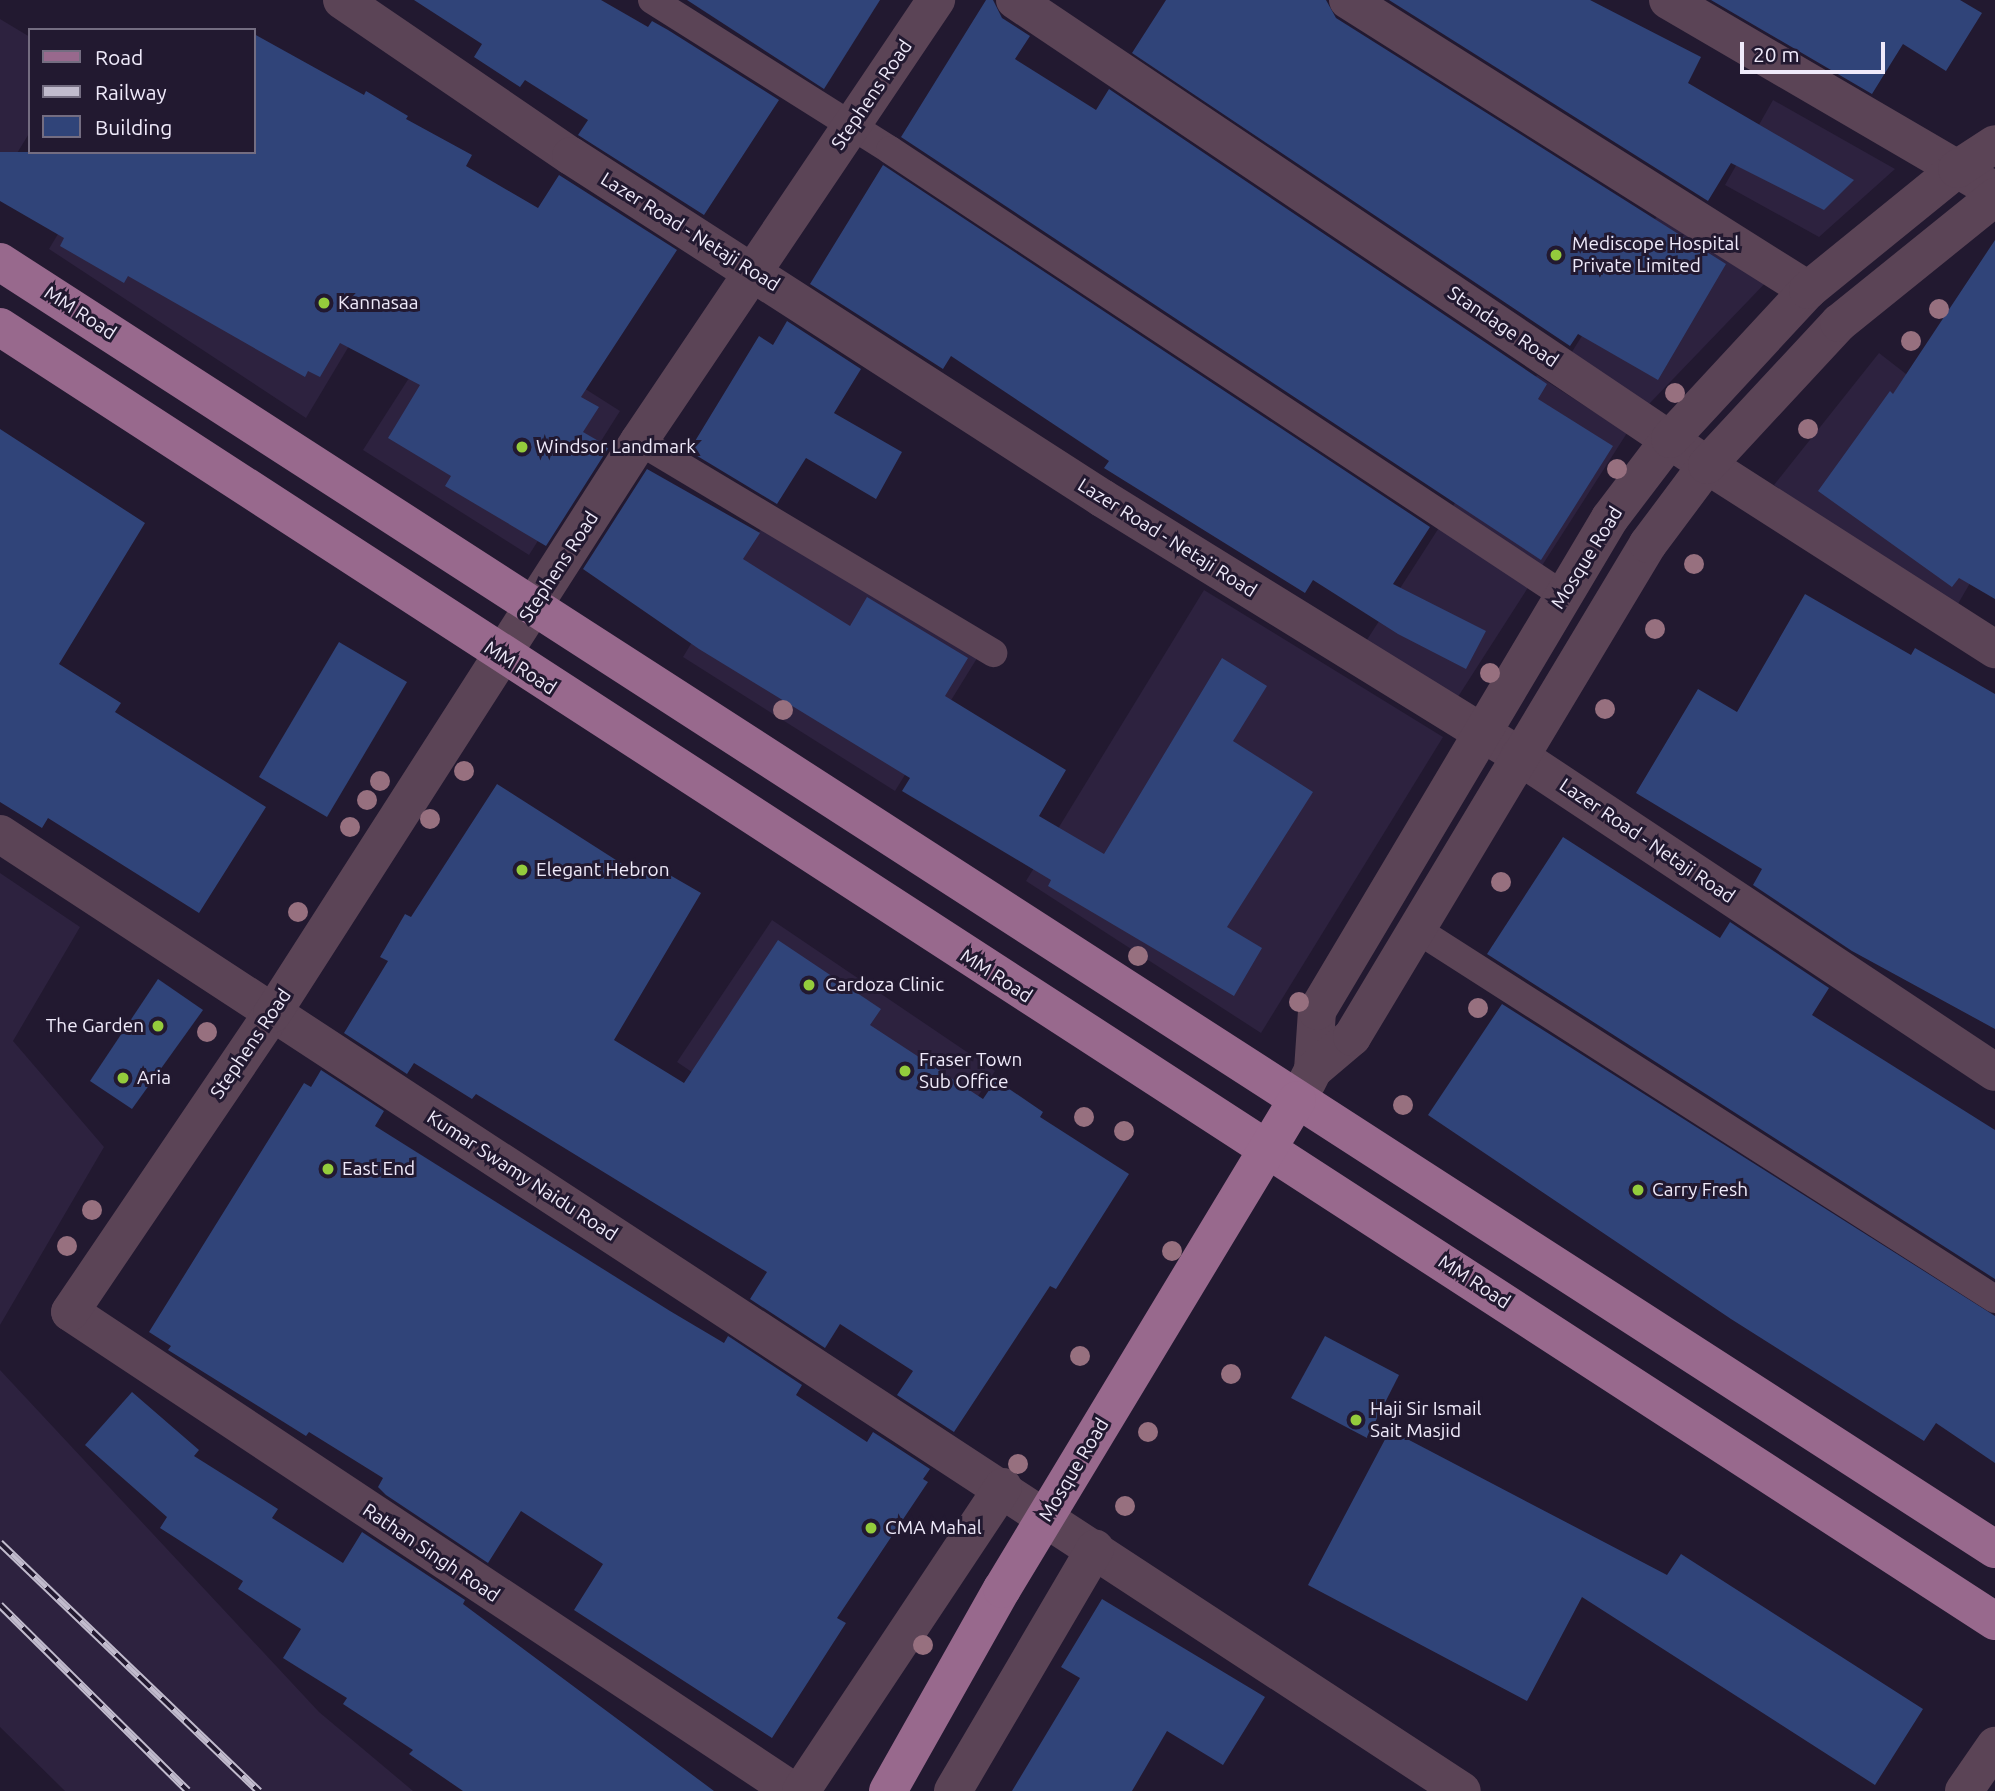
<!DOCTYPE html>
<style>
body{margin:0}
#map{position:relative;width:1995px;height:1791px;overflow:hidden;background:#221930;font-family:Ubuntu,sans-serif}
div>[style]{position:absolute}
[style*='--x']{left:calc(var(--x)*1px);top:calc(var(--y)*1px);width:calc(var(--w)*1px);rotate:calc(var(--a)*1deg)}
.built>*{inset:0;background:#2d223f}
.building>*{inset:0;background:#304479}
.service>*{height:28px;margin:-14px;padding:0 14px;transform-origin:14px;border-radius:14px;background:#5b4456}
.minor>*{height:38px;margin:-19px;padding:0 19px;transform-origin:19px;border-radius:19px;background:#5b4456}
.tertiary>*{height:38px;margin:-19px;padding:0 19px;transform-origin:19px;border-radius:19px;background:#5b4456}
.primary>*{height:38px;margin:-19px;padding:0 19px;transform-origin:19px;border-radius:19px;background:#98698d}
.rail>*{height:8px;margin-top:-4px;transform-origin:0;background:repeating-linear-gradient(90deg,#221930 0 16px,#c1bbcd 0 32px);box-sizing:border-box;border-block:2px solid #c1bbcd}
.trees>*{width:20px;height:20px;margin:-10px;border-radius:50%;background:#97707f}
.dots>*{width:19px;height:19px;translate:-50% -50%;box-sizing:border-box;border:4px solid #221930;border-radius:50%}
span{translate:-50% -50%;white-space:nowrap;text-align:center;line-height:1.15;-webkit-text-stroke:6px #221930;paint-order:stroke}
.street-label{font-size:19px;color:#efeafa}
.poi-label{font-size:19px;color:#efeafa}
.left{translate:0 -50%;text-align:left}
.right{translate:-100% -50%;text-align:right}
.legend{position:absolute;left:28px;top:28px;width:228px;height:126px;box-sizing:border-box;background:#221930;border:2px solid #746d81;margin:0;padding:9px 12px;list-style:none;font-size:21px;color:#efeafa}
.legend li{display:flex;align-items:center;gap:14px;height:35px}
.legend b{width:35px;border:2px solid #746d81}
.scale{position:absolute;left:1740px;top:42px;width:145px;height:32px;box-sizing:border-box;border:4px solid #efeafa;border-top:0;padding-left:9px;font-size:21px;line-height:24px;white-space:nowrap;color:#efeafa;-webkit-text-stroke:5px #221930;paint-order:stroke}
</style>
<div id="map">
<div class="built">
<i style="clip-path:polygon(0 19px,30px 37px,30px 132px,0 181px)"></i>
<i style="clip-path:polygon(1773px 100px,1895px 169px,1819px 237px,1725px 185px)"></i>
<i style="clip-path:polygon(107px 152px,398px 264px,306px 418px,49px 249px)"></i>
<i style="clip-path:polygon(1662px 208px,1772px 276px,1649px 404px,1570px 355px)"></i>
<i style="clip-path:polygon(455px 306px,620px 411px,529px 555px,363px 450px)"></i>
<i style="clip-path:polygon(1879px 353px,1995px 443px,1995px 540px,1955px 609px,1774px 485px)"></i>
<i style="clip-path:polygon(1537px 375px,1627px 433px,1454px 703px,1363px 646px)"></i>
<i style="clip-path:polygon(764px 524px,979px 655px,895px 791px,683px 657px)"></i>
<i style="clip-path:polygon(1204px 590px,1443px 737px,1261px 1033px,1026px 881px)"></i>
<i style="clip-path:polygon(0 873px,80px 927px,13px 1041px,104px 1147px,0 1325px)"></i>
<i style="clip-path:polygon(772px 920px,995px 1071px,900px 1212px,677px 1062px)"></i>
<i style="clip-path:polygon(0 1370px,319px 1712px,413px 1791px,65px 1791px,0 1727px)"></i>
</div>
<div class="building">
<i style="clip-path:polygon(414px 0,601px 0,648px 27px,652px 21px,668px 30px,779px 100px,704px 215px,578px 135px,588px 120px,525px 80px,520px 87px,474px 57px,482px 44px)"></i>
<i style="clip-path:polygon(687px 0,880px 0,824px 89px)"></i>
<i style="clip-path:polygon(986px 0,993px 0,1002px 18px,1030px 36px,1015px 59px,1096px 110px,1109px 89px,1547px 384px,1538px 399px,1613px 446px,1541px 560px,901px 137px)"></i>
<i style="clip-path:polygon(1166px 0,1326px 0,1336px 18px,1726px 264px,1658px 380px,1578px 334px,1570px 346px,1132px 53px)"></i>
<i style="clip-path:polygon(1389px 0,1590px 0,1701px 57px,1688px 83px,1854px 180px,1824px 210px,1731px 163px,1708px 201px)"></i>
<i style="clip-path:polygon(1711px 0,1960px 0,1982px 13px,1946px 71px,1903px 44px,1872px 94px)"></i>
<i style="clip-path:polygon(254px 34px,364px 95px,366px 91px,408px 116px,406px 119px,472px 155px,466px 166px,538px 208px,559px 175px,677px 250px,581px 397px,599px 407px,583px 432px,609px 447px,546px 546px,445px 486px,451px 476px,388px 438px,420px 385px,340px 343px,320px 377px,308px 371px,305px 377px,128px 276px,124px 283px,60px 246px,64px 238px,0 201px,0 152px,254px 152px)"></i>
<i style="clip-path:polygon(883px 165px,1430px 527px,1393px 584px,1486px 631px,1466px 669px,1398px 634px,1313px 580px,1305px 593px,1104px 468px,1109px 461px,951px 356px,943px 369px,810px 284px)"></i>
<i style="clip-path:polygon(1995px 240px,1995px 599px,1959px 578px,1952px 587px,1818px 491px,1890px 391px,1893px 394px)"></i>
<i style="clip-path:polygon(787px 321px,861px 369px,834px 413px,902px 452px,876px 499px,806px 458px,777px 504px,689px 451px,759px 336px,773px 345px)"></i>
<i style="clip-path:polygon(0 429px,145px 523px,59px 664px,121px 703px,115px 712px,266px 807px,199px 913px,48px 818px,42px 828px,0 802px)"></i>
<i style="clip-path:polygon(647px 469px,760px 533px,743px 559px,850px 626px,867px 597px,968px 658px,945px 696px,1066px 770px,1039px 816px,1104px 854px,1222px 658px,1267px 686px,1233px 741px,1313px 792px,1227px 927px,1262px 948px,1234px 996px,1048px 886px,1051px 880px,902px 791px,910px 778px,699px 649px,583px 569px)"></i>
<i style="clip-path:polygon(1805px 594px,1911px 655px,1915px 648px,1995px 694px,1995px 1029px,1852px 951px,1753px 885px,1762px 869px,1636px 793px,1698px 689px,1737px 712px)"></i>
<i style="clip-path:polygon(339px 642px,407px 682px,327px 817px,259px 777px)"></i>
<i style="clip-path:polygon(497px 784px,641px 876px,649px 863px,701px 893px,614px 1040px,684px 1083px,778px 940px,881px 1009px,870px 1025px,983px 1099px,996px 1080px,1043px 1112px,1040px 1117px,1129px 1174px,1056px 1289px,1050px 1286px,954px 1432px,897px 1395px,913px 1371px,840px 1324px,825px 1348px,750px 1299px,767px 1272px,476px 1094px,472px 1099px,414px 1063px,407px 1074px,344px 1033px,388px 961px,380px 957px,405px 914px,411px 917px)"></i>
<i style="clip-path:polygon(1563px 837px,1720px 938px,1730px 922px,1829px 988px,1812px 1015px,1995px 1130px,1995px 1279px,1487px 954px)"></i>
<i style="clip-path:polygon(158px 979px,203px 1010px,132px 1109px,90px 1081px)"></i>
<i style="clip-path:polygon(1502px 1004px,1995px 1316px,1995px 1463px,1936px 1423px,1924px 1441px,1731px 1319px,1428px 1115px)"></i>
<i style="clip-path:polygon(321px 1070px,384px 1111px,375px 1126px,670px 1311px,724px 1343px,728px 1336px,802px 1385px,796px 1395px,867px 1442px,873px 1432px,930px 1469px,923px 1479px,928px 1482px,837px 1618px,846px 1623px,772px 1738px,574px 1610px,603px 1564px,521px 1511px,488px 1563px,386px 1495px,378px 1487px,383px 1478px,309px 1432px,306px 1436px,168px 1350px,171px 1346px,149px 1332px,304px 1083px,311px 1087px)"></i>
<i style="clip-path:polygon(1325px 1336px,1399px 1375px,1367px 1438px,1291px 1398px)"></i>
<i style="clip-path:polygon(132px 1392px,199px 1450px,194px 1456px,278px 1509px,272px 1518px,343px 1563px,362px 1532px,465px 1600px,463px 1604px,714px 1791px,463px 1791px,409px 1754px,413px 1750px,343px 1704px,347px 1698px,283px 1658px,301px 1629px,238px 1589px,243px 1581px,160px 1528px,167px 1517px,85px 1445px)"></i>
<i style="clip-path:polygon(1390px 1430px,1667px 1575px,1681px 1554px,1923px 1709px,1875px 1785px,1582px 1597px,1527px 1701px,1308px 1585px)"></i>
<i style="clip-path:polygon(1102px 1599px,1265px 1697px,1223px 1765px,1167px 1731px,1132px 1791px,1012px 1791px,1080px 1678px,1061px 1667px)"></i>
</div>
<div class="service">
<i style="--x:652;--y:0;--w:281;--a:32.2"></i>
<i style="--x:890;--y:150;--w:807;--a:33.47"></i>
<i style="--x:639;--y:441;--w:413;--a:30.9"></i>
<i style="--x:1416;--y:929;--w:687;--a:32.58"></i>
</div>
<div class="minor">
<i style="--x:342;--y:0;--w:277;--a:34.3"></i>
<i style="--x:571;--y:156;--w:632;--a:32.78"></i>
<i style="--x:1102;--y:498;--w:490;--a:31.7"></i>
<i style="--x:1519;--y:756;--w:571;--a:33.58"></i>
<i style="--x:1015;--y:0;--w:834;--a:33.9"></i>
<i style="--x:1707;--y:465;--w:342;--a:32.6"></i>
<i style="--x:1348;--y:0;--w:544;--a:32.23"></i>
<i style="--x:1668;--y:0;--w:379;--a:30.3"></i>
<i style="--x:0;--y:834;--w:1747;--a:33.21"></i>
<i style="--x:793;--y:1791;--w:867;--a:-146.47"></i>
<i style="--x:70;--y:1312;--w:360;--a:-55.9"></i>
<i style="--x:272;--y:1014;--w:680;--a:-57.36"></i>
<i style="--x:639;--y:441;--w:532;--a:-56.04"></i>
<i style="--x:801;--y:1791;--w:365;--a:-56.4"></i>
<i style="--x:953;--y:1791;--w:281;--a:-59.6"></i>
<i style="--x:1964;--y:1791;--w:55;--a:-55.4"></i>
</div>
<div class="tertiary">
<i style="--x:1313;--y:1070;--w:59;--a:-86.1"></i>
<i style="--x:1317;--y:1011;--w:573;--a:-59.28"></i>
<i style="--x:1610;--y:518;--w:99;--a:-52.8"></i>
<i style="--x:1670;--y:439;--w:203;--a:-47.2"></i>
<i style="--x:1808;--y:290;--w:192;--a:-39.1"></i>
<i style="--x:1957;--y:169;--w:45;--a:-33.3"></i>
<i style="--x:1307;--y:1082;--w:13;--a:-63"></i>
<i style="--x:1313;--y:1070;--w:51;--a:-40.2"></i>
<i style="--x:1352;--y:1037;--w:575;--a:-59.02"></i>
<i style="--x:1648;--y:544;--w:99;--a:-53.2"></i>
<i style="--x:1707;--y:465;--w:194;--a:-47.1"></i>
<i style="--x:1839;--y:323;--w:201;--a:-38.9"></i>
</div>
<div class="primary">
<i style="--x:0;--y:262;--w:2374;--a:32.83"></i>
<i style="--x:0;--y:327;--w:2378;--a:32.97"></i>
<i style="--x:888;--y:1791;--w:232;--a:-60.6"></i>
<i style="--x:1002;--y:1589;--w:571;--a:-58.9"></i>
</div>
<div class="rail">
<i style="--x:0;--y:1543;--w:359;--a:43.8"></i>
<i style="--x:0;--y:1605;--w:264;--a:44.7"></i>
</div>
<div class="trees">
<i style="left:1939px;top:309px"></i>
<i style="left:1911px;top:341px"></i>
<i style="left:1675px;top:393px"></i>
<i style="left:1808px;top:429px"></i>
<i style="left:1617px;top:469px"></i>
<i style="left:1694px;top:564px"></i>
<i style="left:1655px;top:629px"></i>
<i style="left:1490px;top:673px"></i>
<i style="left:1605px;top:709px"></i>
<i style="left:783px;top:710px"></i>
<i style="left:464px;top:771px"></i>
<i style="left:380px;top:781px"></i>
<i style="left:367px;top:800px"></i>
<i style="left:430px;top:819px"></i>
<i style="left:350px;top:827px"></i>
<i style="left:1501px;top:882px"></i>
<i style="left:298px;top:912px"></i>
<i style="left:1138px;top:956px"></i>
<i style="left:1299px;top:1002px"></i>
<i style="left:1478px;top:1008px"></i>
<i style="left:207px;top:1032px"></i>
<i style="left:1403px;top:1105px"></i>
<i style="left:1084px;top:1117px"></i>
<i style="left:1124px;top:1131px"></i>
<i style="left:92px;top:1210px"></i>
<i style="left:67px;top:1246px"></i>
<i style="left:1172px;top:1251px"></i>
<i style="left:1080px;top:1356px"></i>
<i style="left:1231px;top:1374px"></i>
<i style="left:1148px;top:1432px"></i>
<i style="left:1018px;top:1464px"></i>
<i style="left:1125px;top:1506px"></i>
<i style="left:923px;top:1645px"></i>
</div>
<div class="dots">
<i style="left:1556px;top:255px;background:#94cc3c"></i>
<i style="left:324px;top:303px;background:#94cc3c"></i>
<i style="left:522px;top:447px;background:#94cc3c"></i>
<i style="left:522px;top:870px;background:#94cc3c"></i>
<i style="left:809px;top:985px;background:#94cc3c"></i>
<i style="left:158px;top:1026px;background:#94cc3c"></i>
<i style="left:905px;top:1071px;background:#94cc3c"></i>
<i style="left:123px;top:1078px;background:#94cc3c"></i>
<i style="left:328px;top:1169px;background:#94cc3c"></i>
<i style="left:1638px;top:1190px;background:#94cc3c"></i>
<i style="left:1356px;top:1420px;background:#94cc3c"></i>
<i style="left:871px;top:1528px;background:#94cc3c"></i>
</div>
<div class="street-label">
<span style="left:872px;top:95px;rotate:-56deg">Stephens Road</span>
<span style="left:690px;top:232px;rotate:32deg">Lazer Road - Netaji Road</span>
<span style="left:80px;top:313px;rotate:33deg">MM Road</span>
<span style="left:1503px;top:327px;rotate:34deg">Standage Road</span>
<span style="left:1167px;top:538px;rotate:32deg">Lazer Road - Netaji Road</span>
<span style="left:1587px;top:558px;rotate:-58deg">Mosque Road</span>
<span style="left:559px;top:567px;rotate:-57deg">Stephens Road</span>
<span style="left:520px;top:668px;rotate:33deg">MM Road</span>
<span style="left:1647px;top:841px;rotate:34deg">Lazer Road - Netaji Road</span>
<span style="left:996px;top:976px;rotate:33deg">MM Road</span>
<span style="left:251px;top:1044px;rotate:-56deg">Stephens Road</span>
<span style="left:522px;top:1176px;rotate:33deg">Kumar Swamy Naidu Road</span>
<span style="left:1474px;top:1282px;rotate:33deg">MM Road</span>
<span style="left:1074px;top:1470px;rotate:-59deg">Mosque Road</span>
<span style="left:431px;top:1553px;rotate:34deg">Rathan Singh Road</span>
</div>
<div class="poi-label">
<span class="left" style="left:1572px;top:255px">Mediscope Hospital<br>Private Limited</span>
<span class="left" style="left:338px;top:303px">Kannasaa</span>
<span class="left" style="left:536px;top:447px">Windsor Landmark</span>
<span class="left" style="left:536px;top:870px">Elegant Hebron</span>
<span class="left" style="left:825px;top:985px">Cardoza Clinic</span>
<span class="right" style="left:144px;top:1026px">The Garden</span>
<span class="left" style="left:919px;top:1071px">Fraser Town<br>Sub Office</span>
<span class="left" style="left:137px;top:1078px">Aria</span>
<span class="left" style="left:342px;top:1169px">East End</span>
<span class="left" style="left:1652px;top:1190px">Carry Fresh</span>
<span class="left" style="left:1370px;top:1420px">Haji Sir Ismail<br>Sait Masjid</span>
<span class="left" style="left:885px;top:1528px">CMA Mahal</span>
</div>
<ul class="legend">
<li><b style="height:9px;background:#98698d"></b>Road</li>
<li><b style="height:9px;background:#c1bbcd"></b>Railway</li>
<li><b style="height:19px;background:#304479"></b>Building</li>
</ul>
<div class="scale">20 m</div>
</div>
